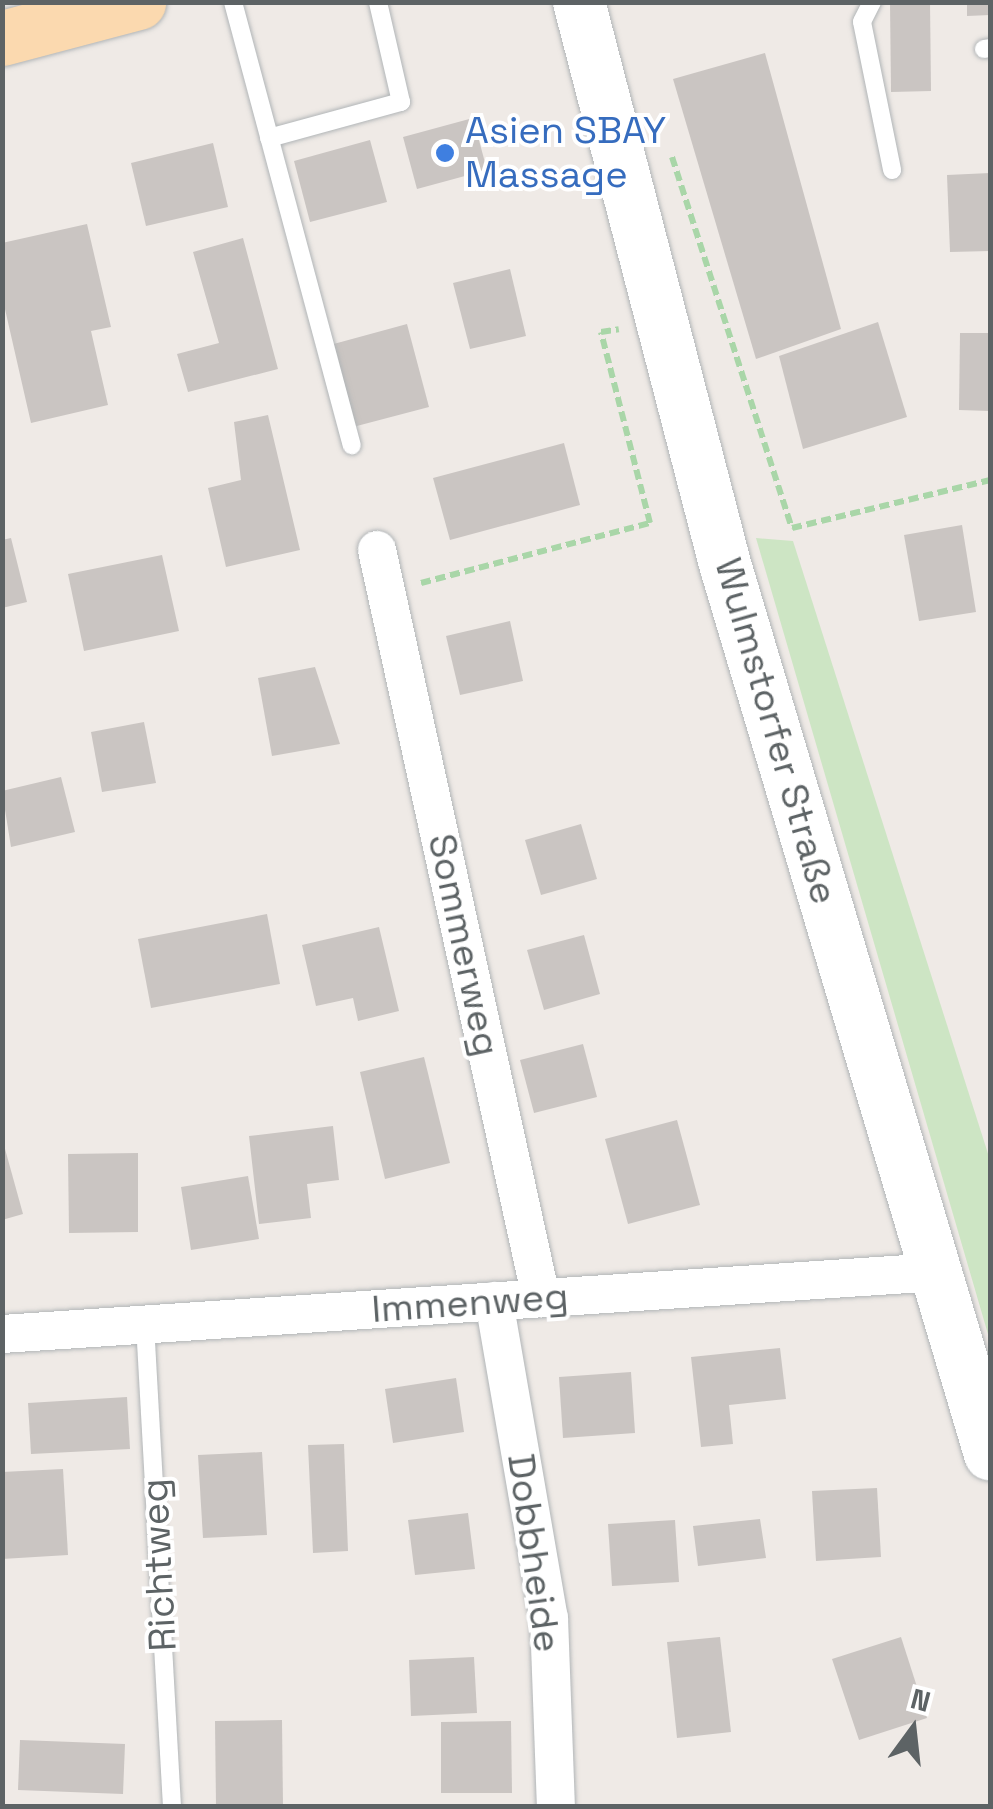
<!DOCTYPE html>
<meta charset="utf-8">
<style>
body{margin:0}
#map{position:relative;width:993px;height:1809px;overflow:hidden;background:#efeae6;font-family:"Space Grotesk",sans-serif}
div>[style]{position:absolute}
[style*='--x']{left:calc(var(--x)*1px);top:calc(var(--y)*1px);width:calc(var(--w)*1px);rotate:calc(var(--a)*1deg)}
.green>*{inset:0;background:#cde5c4}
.building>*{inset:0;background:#cac5c2}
.path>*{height:6px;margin-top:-3px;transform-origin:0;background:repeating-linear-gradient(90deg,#a9d6a8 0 10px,transparent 0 15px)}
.roads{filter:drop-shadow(0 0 2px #b1b5b7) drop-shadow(0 0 2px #b1b5b7)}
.service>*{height:18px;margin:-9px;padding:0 9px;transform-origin:9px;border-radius:9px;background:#fff}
.minor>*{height:38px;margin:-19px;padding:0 19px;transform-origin:19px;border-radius:19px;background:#fff}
.secondary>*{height:52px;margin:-26px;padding:0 26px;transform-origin:26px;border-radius:26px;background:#fff}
.primary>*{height:55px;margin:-27.5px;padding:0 27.5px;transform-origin:27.5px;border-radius:27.5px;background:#fbd9af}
.dots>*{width:28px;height:28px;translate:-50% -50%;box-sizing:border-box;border:5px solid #fff;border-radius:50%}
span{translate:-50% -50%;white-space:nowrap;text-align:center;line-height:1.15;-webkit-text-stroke:8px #fff;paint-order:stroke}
.shop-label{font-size:38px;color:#366cbe}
.left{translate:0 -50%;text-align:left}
.street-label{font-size:38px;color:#5d6365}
.frame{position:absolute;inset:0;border:5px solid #5d6365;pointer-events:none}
.north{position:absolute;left:863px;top:1679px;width:100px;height:100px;-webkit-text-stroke:8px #fff;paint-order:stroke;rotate:15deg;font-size:28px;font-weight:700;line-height:40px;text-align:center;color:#5d6365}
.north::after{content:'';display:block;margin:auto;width:35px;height:45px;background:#5d6365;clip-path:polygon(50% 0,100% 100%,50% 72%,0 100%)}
</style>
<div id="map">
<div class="green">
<i style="clip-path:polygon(756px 538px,793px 541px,990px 1160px,990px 1341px)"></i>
</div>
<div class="building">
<i style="clip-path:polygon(890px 2px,930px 2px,931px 91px,891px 92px)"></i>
<i style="clip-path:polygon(967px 2px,990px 2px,990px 15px,967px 16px)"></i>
<i style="clip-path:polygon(765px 53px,841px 329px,756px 359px,673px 79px)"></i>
<i style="clip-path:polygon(473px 118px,487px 170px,417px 189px,403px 137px)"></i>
<i style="clip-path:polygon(370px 140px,387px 202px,310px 222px,294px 161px)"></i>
<i style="clip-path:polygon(213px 143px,228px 207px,146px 226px,131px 163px)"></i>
<i style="clip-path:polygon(990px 173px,990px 251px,950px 252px,947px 175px)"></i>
<i style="clip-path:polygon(87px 224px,111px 327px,91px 331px,108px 405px,31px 423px,2px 296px,2px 243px)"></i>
<i style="clip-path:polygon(243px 238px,278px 369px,188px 392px,177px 354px,219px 343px,193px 252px)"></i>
<i style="clip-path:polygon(510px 269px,526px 336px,470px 349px,453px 283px)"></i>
<i style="clip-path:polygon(878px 322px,907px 417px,803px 449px,779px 356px)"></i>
<i style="clip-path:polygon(407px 324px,429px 407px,353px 427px,330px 345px)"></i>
<i style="clip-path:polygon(960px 333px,990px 333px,990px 411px,959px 410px)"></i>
<i style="clip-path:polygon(268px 415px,300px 550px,226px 567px,208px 488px,241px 480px,234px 422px)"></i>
<i style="clip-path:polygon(564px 443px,580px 505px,450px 540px,433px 478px)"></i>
<i style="clip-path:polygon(962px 525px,976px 612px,919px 621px,904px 535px)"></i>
<i style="clip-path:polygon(11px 538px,27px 602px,2px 608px,2px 540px)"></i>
<i style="clip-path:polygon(162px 555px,179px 631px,84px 651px,68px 574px)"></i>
<i style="clip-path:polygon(510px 621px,523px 681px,460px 695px,446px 636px)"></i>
<i style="clip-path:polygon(315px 667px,340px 744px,272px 756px,258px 678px)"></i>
<i style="clip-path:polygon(144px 722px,156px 783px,102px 792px,91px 732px)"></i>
<i style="clip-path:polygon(61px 777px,75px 832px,11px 847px,2px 791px)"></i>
<i style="clip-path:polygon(581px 824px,597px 879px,541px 895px,525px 840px)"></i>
<i style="clip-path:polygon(267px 914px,280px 984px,151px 1008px,138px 939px)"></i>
<i style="clip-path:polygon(379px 927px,399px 1011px,358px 1021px,353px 998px,316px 1006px,302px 945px)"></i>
<i style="clip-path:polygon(584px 935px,600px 994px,544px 1010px,527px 950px)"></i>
<i style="clip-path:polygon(583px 1044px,597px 1097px,534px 1113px,520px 1060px)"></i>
<i style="clip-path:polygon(424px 1057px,450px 1163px,385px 1179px,360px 1072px)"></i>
<i style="clip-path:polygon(677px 1120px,700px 1205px,628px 1224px,605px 1139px)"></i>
<i style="clip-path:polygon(333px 1126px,339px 1180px,307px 1184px,311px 1218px,259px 1224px,249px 1136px)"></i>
<i style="clip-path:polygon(2px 1138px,23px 1214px,2px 1220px)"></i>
<i style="clip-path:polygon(138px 1153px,138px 1232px,69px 1233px,68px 1154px)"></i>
<i style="clip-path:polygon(248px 1176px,259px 1239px,191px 1250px,181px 1187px)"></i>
<i style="clip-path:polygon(780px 1348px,786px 1399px,729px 1405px,733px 1444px,701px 1447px,691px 1357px)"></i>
<i style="clip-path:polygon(631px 1372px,635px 1433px,563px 1438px,559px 1377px)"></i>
<i style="clip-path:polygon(456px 1378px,464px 1432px,393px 1443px,385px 1389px)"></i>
<i style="clip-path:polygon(127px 1397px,130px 1449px,31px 1454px,28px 1403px)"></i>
<i style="clip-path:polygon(344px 1444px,348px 1551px,313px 1553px,308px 1445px)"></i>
<i style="clip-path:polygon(262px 1452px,267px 1535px,203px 1538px,198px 1455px)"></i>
<i style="clip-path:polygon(63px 1469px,68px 1555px,2px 1559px,2px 1472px)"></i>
<i style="clip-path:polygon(877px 1488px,881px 1557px,816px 1561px,812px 1491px)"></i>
<i style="clip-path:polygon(468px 1513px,475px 1569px,415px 1575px,408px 1520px)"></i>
<i style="clip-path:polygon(760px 1519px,766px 1558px,698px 1566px,693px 1526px)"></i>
<i style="clip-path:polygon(675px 1520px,679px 1582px,612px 1586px,608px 1524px)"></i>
<i style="clip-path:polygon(720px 1637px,731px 1732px,677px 1738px,667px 1642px)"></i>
<i style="clip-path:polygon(901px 1637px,927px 1718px,859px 1740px,832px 1659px)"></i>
<i style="clip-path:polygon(474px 1657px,477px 1713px,411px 1716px,409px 1660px)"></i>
<i style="clip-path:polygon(282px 1720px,283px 1806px,216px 1806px,215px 1721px)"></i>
<i style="clip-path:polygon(511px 1721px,512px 1793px,441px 1793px,441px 1722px)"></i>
<i style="clip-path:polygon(20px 1740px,125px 1744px,123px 1794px,18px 1790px)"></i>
</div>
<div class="path">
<i style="--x:672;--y:157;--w:390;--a:72.1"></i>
<i style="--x:792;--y:528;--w:204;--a:-13.6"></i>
<i style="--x:421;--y:583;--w:237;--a:-14.7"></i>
<i style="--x:650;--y:523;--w:197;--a:-104.4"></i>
<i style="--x:601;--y:332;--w:18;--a:-9"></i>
</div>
<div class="roads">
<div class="service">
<i style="--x:233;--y:2;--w:459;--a:75"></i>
<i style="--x:872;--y:2;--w:22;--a:117"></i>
<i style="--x:862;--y:22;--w:151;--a:78.5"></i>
<i style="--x:984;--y:49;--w:6;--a:-9"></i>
<i style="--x:269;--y:138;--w:137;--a:-15.3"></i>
<i style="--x:401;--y:102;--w:103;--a:-103"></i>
<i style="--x:145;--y:1324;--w:483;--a:86.8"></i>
</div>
<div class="minor">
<i style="--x:377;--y:550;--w:766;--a:77.63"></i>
<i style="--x:494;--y:1301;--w:322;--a:80.2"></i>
<i style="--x:549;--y:1618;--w:188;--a:87.9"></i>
<i style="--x:2;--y:1334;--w:937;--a:-3.79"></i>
</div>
<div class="secondary">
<i style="--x:579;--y:2;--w:581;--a:75.44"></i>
<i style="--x:725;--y:564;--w:929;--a:73.42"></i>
</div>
<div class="primary">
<i style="--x:2;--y:38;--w:141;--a:-14.8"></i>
</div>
</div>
<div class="dots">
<i style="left:445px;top:153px;background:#3f7fe0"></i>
</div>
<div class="shop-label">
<span class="left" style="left:465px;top:153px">Asien SBAY<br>Massage</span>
</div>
<div class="street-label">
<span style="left:776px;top:731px;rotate:74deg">Wulmstorfer Straße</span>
<span style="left:464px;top:945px;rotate:78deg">Sommerweg</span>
<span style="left:470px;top:1303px;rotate:-4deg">Immenweg</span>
<span style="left:534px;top:1553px;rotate:82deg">Dobbheide</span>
<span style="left:159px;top:1565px;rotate:-93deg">Richtweg</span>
</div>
<div class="frame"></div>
<div class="north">N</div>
</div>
